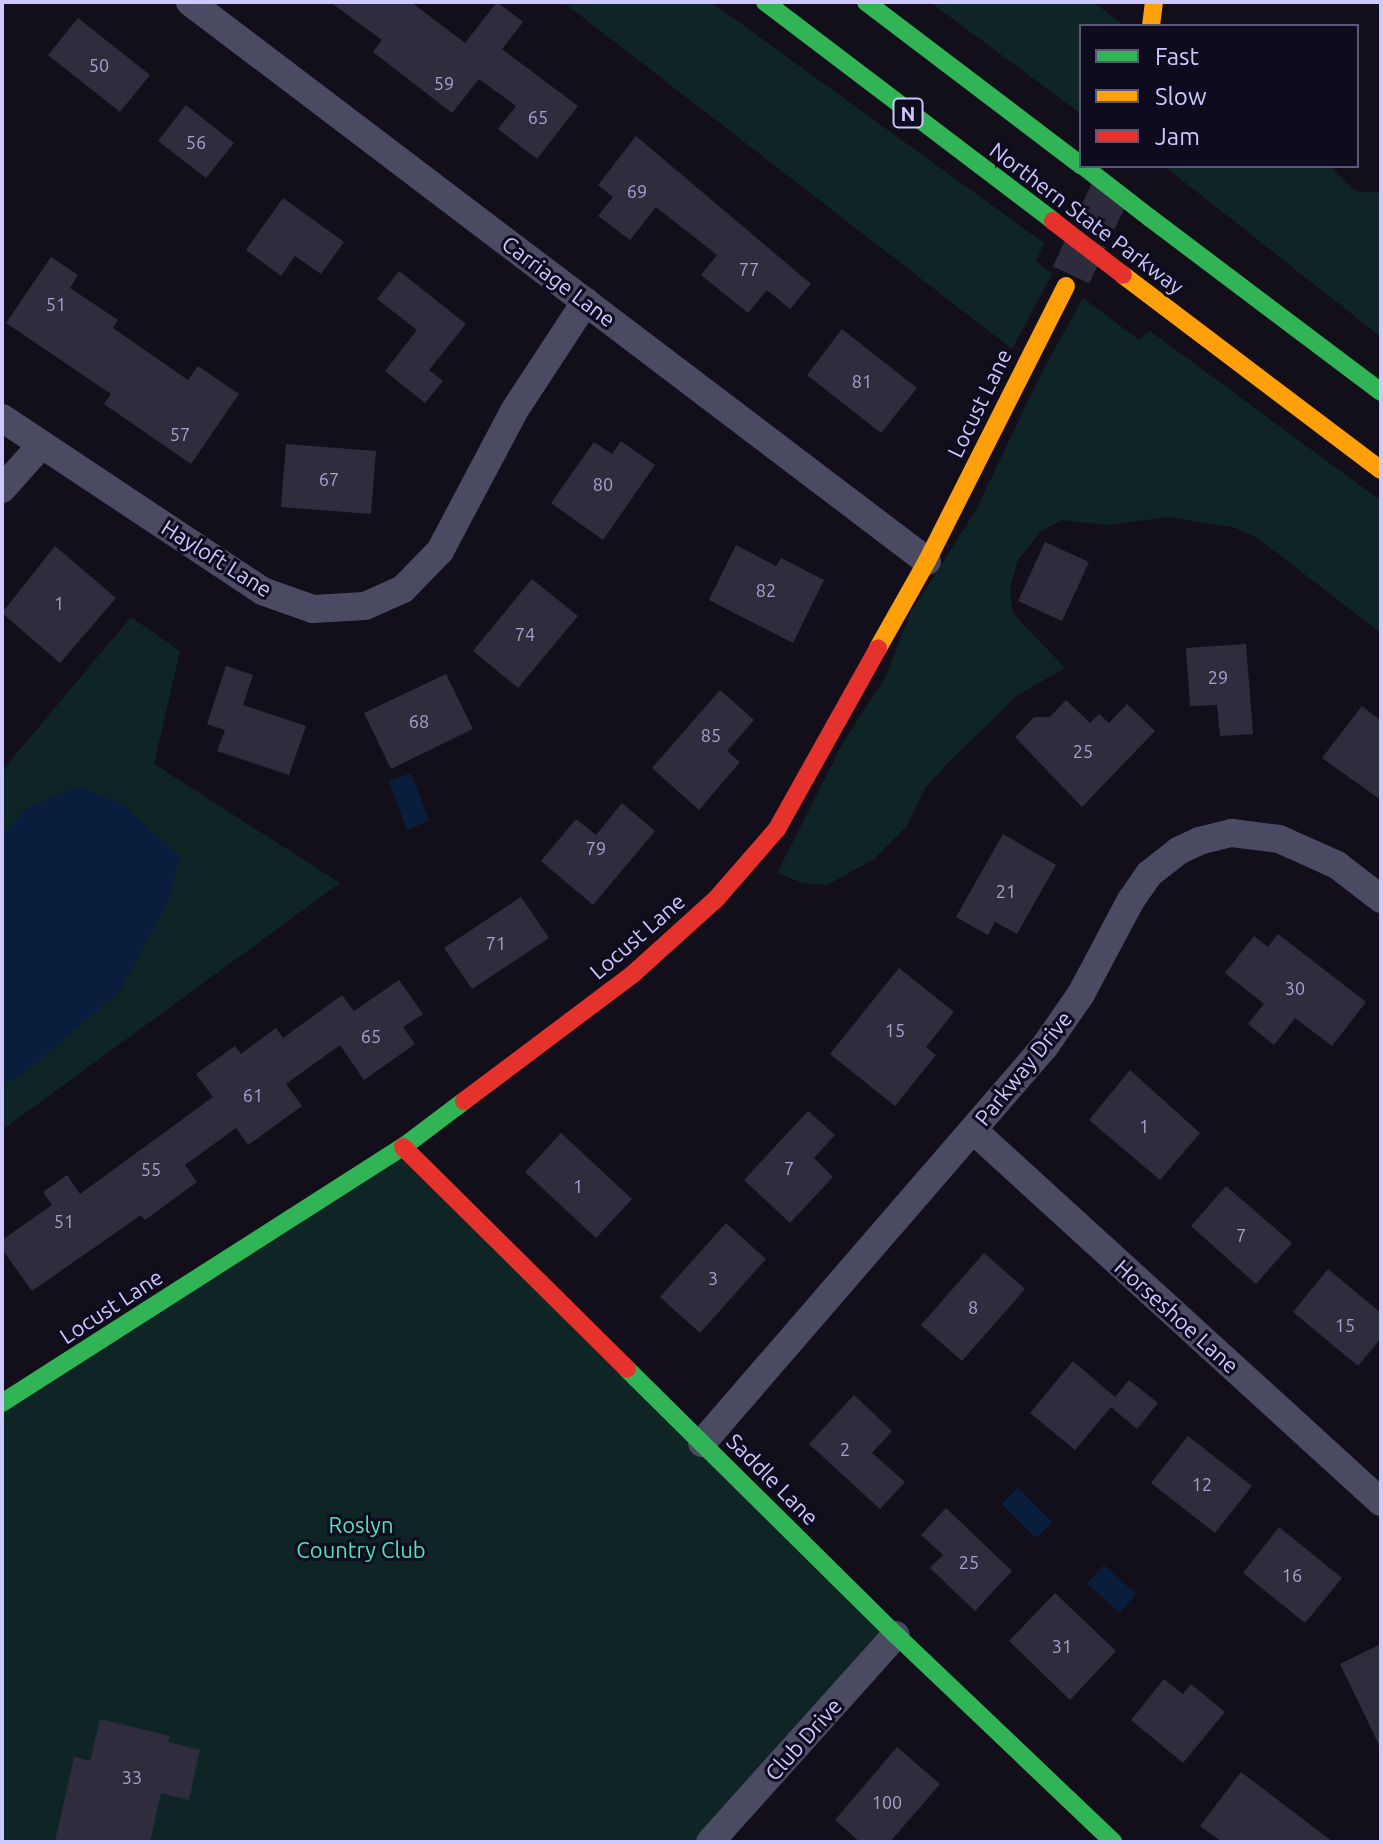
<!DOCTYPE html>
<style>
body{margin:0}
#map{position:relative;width:1383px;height:1844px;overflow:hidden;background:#120f1a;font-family:Ubuntu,sans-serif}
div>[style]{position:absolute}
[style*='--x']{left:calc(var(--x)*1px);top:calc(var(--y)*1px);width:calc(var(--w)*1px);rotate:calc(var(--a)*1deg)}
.green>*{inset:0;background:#0f2525}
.water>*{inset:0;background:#091e3d}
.building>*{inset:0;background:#2f2c3e}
.secondary-tunnel>*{height:40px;margin-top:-20px;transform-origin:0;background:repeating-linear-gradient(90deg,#2e2b3c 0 40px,transparent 0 60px)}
.street>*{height:28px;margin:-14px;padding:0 14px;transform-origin:14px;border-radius:14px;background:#4a4a63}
.fast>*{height:18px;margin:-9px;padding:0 9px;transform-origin:9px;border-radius:9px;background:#30b455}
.slow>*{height:18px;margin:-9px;padding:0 9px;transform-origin:9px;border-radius:9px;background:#ff9f0a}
.jam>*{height:18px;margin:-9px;padding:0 9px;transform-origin:9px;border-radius:9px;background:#e5322d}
.fast-bridge>*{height:18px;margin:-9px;padding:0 9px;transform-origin:9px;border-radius:9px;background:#30b455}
.jam-bridge>*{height:18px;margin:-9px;padding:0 9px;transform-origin:9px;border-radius:9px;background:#e5322d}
span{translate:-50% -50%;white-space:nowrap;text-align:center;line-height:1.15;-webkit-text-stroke:6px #0e0b1f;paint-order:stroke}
.number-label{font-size:18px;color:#a6a2cf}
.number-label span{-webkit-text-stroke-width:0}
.shield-label span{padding:2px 6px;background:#0e0b1f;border:2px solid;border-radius:6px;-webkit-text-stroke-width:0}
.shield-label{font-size:20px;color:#cdc9ff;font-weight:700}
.street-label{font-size:22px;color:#cdc9ff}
.park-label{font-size:22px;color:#4fe4ba}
.frame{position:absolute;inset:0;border:4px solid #cdc9ff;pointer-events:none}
.legend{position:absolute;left:1079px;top:24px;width:280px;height:144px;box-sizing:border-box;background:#0e0b1f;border:2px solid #5a5779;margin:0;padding:10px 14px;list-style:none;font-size:24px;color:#cdc9ff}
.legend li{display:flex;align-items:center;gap:16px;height:40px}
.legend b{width:40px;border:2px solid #5a5779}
</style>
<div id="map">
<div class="green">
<i style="clip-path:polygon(563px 2px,711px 2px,1044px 243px,1036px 261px,1052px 274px,1012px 349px)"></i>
<i style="clip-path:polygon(930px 2px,1093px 2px,1125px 26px,1081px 26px,1081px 114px)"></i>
<i style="clip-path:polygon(1164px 166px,1330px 166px,1355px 191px,1381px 193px,1381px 337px)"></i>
<i style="clip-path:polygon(1083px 298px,1139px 340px,1150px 331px,1381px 501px,1381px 633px,1256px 537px,1233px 527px,1168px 517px,1108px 525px,1062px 520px,1041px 531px,1018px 560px,1010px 587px,1012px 609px,1018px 619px,1065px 668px,1016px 696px,948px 763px,925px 788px,906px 827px,874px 859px,827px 885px,803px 883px,777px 873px,843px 743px,886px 676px,911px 612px,976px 510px,1042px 372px)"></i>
<i style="clip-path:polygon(131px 617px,180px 651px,154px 764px,340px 883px,2px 1130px,2px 771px)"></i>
<i style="clip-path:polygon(403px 1147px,896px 1640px,711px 1842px,2px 1842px,2px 1403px)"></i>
</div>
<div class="water">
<i style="clip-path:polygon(411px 773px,429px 821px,407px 830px,389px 781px)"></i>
<i style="clip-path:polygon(78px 786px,122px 804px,180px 856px,168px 902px,120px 991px,26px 1072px,2px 1086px,2px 836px,26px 808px)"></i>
<i style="clip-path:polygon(1018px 1488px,1052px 1522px,1036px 1538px,1002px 1504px)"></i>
<i style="clip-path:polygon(1104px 1565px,1136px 1594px,1120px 1613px,1087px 1583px)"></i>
</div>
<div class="building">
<i style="clip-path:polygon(330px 2px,411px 2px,465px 43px,497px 2px,523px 22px,502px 49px,578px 106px,537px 159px,498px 129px,516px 106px,479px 79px,452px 113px,373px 52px,382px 40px)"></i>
<i style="clip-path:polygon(78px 18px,150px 75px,120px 112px,48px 55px)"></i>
<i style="clip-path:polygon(186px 105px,234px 143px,206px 178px,158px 141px)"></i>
<i style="clip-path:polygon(636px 136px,811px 284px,790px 309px,767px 290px,748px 313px,701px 275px,717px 255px,656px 207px,630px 240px,598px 216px,613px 197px,598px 185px)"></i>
<i style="clip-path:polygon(283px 198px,344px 242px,321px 274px,295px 256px,281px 276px,246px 250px)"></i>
<i style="clip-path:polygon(51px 257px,78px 275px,70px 288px,118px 320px,113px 328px,188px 380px,198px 366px,239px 394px,191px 464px,104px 404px,111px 394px,6px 323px)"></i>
<i style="clip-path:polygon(399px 271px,466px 324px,429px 370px,443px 381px,425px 403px,385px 371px,417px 330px,377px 299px)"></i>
<i style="clip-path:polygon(842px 329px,917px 388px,881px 433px,807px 375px)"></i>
<i style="clip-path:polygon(621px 441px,655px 465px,603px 540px,551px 503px,594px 442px,612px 454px)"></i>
<i style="clip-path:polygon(286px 444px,376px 451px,371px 514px,281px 507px)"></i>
<i style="clip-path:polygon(1045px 542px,1089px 562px,1062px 621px,1018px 601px)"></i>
<i style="clip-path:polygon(736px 545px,776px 566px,781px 558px,824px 580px,793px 643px,709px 600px)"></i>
<i style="clip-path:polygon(55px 546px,116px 598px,60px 663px,2px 613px)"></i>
<i style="clip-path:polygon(532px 579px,578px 616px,518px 688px,473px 651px)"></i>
<i style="clip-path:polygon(1246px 644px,1253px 734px,1220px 736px,1217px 705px,1190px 706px,1186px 648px)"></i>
<i style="clip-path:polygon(226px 666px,253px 675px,243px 705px,306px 726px,289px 775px,217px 751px,225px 730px,207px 724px)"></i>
<i style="clip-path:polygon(446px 674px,473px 729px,391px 769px,364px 713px)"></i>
<i style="clip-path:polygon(720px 690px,754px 720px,727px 751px,740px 762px,699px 810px,652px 768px)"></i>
<i style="clip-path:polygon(1066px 700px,1090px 723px,1099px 714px,1109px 723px,1127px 704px,1155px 731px,1082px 807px,1015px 737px,1034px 717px,1050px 717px)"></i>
<i style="clip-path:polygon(1362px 706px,1381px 721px,1381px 800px,1322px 758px)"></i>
<i style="clip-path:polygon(622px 803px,655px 831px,593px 905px,541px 861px,576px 819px,596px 835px)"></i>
<i style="clip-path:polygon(1003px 834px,1056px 865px,1017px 934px,995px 922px,988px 935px,956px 917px)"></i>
<i style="clip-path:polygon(521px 897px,549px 938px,472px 989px,444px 948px)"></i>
<i style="clip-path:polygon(1278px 934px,1366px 1002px,1332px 1046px,1295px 1018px,1274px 1045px,1248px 1024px,1264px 1004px,1225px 973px,1254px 936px,1268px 947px)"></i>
<i style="clip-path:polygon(899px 968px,954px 1012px,926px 1047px,936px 1055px,895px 1106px,830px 1054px)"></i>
<i style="clip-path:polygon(399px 980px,423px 1014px,403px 1027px,415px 1044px,364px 1080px,340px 1045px,286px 1084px,302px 1106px,248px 1145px,236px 1128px,185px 1165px,197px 1182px,145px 1220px,141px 1215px,32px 1291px,2px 1249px,2px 1240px,52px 1205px,43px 1192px,67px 1175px,80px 1194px,213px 1097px,196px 1074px,235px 1046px,241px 1054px,276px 1028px,283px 1038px,342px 995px,354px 1011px)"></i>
<i style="clip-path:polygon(1130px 1070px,1200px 1133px,1160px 1180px,1089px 1120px)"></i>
<i style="clip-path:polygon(808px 1111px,835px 1135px,814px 1158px,833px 1177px,790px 1223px,744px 1180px)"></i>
<i style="clip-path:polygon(561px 1133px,632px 1199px,596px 1238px,525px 1172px)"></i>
<i style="clip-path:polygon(1226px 1186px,1292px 1243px,1256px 1284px,1191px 1226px)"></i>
<i style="clip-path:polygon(726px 1223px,766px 1259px,700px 1333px,660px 1297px)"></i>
<i style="clip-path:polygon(984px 1253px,1025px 1289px,962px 1361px,921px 1325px)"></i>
<i style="clip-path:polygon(1328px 1269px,1381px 1313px,1381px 1338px,1358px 1366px,1293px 1312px)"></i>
<i style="clip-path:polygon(1073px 1361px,1115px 1397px,1129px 1380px,1158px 1403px,1137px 1429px,1111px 1407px,1075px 1450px,1030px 1413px)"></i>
<i style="clip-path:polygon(854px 1395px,892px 1431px,872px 1453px,905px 1482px,880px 1509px,809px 1444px)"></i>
<i style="clip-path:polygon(1188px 1436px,1252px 1486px,1215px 1533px,1151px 1483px)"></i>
<i style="clip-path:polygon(946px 1508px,1012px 1571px,975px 1611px,930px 1568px,943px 1555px,921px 1535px)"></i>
<i style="clip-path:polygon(1279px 1527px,1342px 1578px,1305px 1623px,1243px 1573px)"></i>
<i style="clip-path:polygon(1055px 1593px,1116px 1651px,1070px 1700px,1009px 1641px)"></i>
<i style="clip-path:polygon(1381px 1644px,1381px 1749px,1340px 1664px)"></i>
<i style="clip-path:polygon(1164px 1679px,1183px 1694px,1191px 1684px,1225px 1712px,1183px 1763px,1131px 1720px)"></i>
<i style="clip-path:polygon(100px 1719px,170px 1736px,168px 1742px,200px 1750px,189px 1800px,161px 1793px,150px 1842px,55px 1842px,74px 1757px,90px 1761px)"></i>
<i style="clip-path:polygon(897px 1747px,940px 1784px,890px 1842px,860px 1842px,835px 1820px)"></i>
<i style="clip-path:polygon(1241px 1772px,1333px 1842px,1222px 1842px,1200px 1826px)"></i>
</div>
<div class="secondary-tunnel">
<i style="--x:1071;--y:275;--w:120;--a:-64.9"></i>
</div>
<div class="street">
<i style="--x:190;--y:2;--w:925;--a:37.18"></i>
<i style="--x:2;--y:418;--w:312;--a:33.6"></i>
<i style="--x:262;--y:591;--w:54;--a:19.4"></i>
<i style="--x:313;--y:609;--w:52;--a:-3.3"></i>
<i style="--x:365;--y:606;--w:42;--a:-24.1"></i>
<i style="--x:403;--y:589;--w:53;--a:-45.8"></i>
<i style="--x:440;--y:551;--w:158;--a:-62.1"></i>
<i style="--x:514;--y:411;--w:131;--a:-56.8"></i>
<i style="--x:2;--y:489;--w:59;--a:-48.4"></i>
<i style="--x:973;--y:1130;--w:552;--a:42.36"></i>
<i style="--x:702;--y:1443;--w:525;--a:-49.17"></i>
<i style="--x:1045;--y:1046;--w:63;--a:-55.3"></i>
<i style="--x:1081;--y:994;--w:106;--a:-62"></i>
<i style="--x:1131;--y:900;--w:32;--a:-55"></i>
<i style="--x:1149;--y:874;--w:37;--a:-38"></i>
<i style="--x:1178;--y:851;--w:23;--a:-25"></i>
<i style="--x:1199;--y:841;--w:34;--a:-14"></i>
<i style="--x:1232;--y:833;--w:47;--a:7.3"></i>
<i style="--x:1279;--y:839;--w:64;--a:24.1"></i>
<i style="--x:1337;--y:865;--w:56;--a:37.7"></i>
<i style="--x:710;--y:1842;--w:278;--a:-48.1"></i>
</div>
<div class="fast">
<i style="--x:765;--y:2;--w:362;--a:37.2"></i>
<i style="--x:866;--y:2;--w:270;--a:37.2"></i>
<i style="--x:1150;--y:218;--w:289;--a:37"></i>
<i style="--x:627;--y:1369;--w:378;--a:44.7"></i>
<i style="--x:896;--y:1635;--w:300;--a:43.6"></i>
<i style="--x:2;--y:1403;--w:476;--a:-32.6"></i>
<i style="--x:403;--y:1147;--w:76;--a:-37"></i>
</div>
<div class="slow">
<i style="--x:1151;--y:26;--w:24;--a:-83"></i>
<i style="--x:1123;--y:275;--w:323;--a:37.1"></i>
<i style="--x:878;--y:648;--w:100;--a:-60.6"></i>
<i style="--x:927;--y:561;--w:308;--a:-63.2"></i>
</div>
<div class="jam">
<i style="--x:464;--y:1101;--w:211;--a:-36.9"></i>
<i style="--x:633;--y:974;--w:113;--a:-42.1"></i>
<i style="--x:717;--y:898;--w:91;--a:-49"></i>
<i style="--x:777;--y:829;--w:207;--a:-60.8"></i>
<i style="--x:403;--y:1147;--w:315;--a:44.7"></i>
</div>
<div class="fast-bridge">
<i style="--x:1083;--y:166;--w:85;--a:37.8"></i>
</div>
<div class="jam-bridge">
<i style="--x:1053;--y:221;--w:88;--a:37.6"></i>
</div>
<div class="number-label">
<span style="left:99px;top:65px">50</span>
<span style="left:444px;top:83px">59</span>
<span style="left:538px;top:117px">65</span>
<span style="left:196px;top:142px">56</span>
<span style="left:637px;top:191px">69</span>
<span style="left:749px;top:269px">77</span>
<span style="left:56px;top:304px">51</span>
<span style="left:862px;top:381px">81</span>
<span style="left:180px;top:434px">57</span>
<span style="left:329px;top:479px">67</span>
<span style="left:603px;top:484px">80</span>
<span style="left:766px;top:590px">82</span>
<span style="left:59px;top:603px">1</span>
<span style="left:525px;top:634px">74</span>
<span style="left:1218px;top:677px">29</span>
<span style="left:419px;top:721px">68</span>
<span style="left:711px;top:735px">85</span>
<span style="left:1083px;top:751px">25</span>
<span style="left:596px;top:848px">79</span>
<span style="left:1006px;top:891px">21</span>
<span style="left:496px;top:943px">71</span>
<span style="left:1295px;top:988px">30</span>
<span style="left:895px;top:1030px">15</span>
<span style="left:371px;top:1036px">65</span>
<span style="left:253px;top:1095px">61</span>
<span style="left:1144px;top:1126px">1</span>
<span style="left:789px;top:1168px">7</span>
<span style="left:151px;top:1169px">55</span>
<span style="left:578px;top:1186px">1</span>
<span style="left:64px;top:1221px">51</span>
<span style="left:1241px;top:1235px">7</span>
<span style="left:713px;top:1278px">3</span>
<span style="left:973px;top:1307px">8</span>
<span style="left:1345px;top:1325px">15</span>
<span style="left:845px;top:1449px">2</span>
<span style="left:1202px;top:1484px">12</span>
<span style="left:969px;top:1562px">25</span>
<span style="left:1292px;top:1575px">16</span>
<span style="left:1062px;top:1646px">31</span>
<span style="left:132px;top:1777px">33</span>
<span style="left:887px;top:1802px">100</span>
</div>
<div class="shield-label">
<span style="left:908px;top:113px">N</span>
</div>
<div class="street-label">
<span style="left:1087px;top:218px;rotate:37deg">Northern State Parkway</span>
<span style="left:559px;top:281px;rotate:37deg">Carriage Lane</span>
<span style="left:979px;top:403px;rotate:-64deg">Locust Lane</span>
<span style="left:217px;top:558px;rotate:32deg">Hayloft Lane</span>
<span style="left:637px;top:936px;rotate:-41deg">Locust Lane</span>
<span style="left:1023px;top:1068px;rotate:-51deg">Parkway Drive</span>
<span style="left:111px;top:1306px;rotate:-33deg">Locust Lane</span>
<span style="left:1177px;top:1316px;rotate:42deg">Horseshoe Lane</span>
<span style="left:773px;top:1479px;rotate:45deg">Saddle Lane</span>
<span style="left:803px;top:1739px;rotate:-48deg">Club Drive</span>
</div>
<div class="park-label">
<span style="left:361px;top:1537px">Roslyn<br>Country Club</span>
</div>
<div class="frame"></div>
<ul class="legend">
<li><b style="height:10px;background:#30b455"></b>Fast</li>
<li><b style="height:10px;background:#ff9f0a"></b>Slow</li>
<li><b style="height:10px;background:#e5322d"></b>Jam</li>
</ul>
</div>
